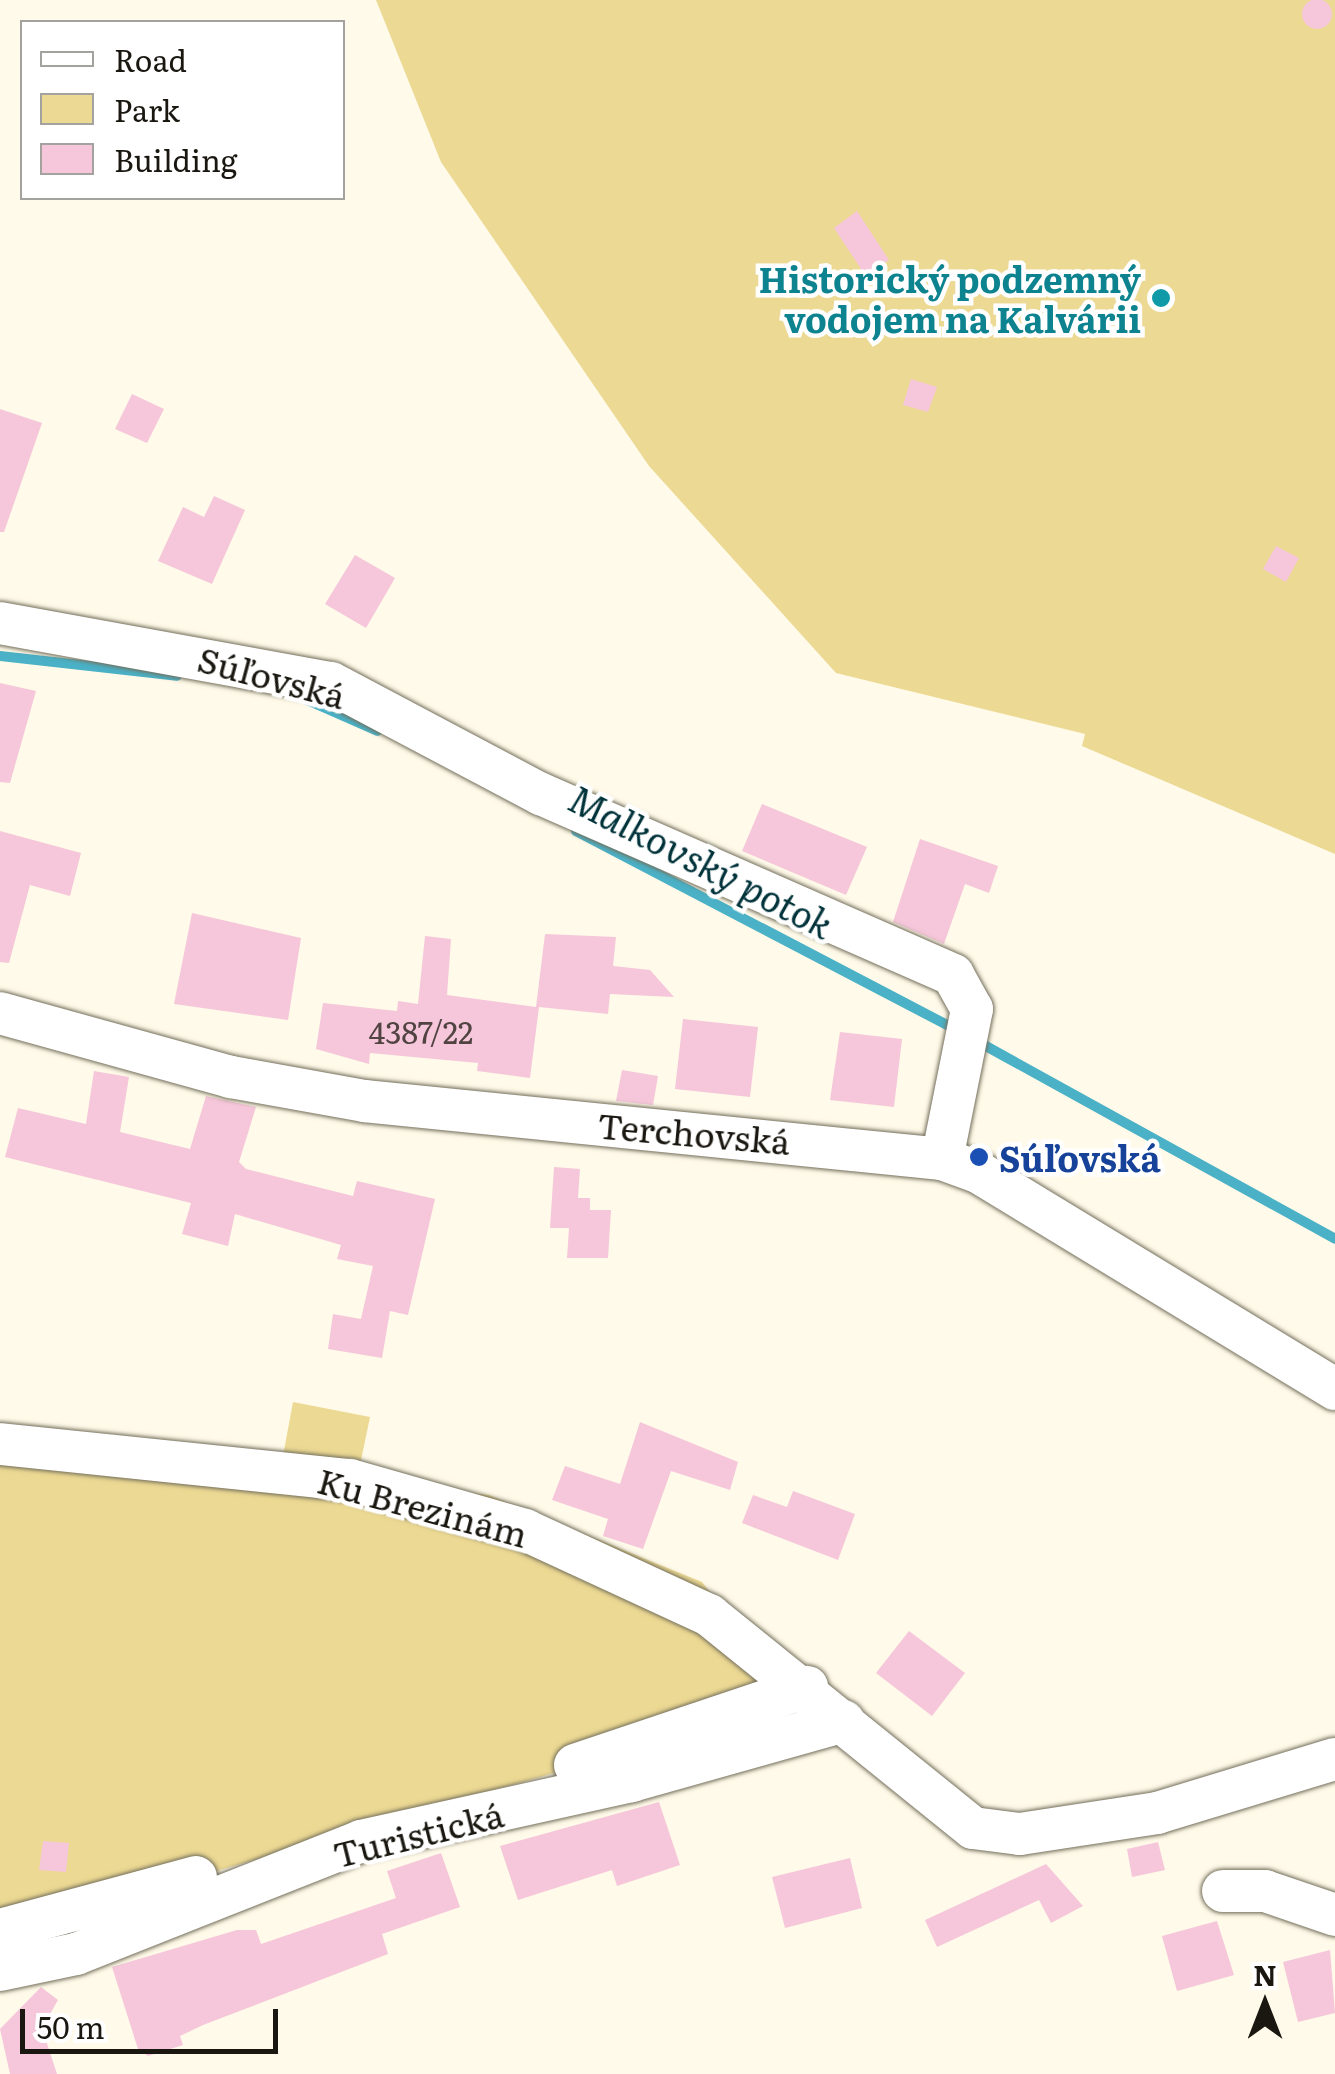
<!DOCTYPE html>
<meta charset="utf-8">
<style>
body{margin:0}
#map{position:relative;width:1335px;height:2074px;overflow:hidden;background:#fffae9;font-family:Literata,serif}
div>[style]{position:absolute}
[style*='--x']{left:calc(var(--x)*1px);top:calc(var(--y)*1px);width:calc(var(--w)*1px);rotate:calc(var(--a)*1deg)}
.green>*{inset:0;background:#ecd993}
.stream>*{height:10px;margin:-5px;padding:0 5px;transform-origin:5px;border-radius:5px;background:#4ab1c6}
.building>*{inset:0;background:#f6c7da}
.round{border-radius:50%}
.roads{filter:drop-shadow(0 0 2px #746f5c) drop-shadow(0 0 2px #746f5c)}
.minor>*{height:42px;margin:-21px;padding:0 21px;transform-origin:21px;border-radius:21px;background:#fff}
.dots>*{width:28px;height:28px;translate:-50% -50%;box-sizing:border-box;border:5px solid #fff;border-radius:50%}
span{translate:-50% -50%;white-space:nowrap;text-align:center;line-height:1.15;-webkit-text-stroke:9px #fff;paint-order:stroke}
.number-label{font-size:30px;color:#504342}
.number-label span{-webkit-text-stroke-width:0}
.culture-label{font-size:35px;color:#0d838f;font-weight:700}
.right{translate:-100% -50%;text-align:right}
.street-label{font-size:35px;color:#191710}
.transit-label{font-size:35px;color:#164399;font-weight:700}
.left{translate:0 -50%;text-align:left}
.water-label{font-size:38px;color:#00323a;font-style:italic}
.legend{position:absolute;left:20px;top:20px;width:325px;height:180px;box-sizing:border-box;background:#fff;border:2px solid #a3a29f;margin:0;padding:12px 18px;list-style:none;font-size:30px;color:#191710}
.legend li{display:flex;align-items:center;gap:20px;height:50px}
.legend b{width:50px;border:2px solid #a3a29f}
.north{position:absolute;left:1215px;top:1954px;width:100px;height:100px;-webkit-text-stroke:8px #fff;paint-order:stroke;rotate:0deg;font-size:28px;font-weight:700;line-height:40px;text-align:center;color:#191710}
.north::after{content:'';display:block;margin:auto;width:35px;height:45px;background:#191710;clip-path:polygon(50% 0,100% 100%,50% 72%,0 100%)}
.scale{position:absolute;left:20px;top:2009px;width:258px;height:45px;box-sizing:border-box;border:5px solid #191710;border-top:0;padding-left:12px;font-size:30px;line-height:35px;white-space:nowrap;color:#191710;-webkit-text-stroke:8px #fff;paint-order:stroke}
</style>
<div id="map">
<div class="green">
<i style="clip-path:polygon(376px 0,1335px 0,1335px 854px,1082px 746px,1085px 734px,836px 673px,649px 466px,441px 162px)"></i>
<i style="clip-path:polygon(293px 1402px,370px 1417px,359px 1470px,283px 1456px)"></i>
<i style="clip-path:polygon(0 1442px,489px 1495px,702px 1582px,782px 1684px,695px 1732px,0 1934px)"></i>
</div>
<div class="stream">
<i style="--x:0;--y:656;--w:178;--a:6.4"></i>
<i style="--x:307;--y:700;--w:77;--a:23.6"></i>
<i style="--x:576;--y:831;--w:428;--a:27.6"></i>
<i style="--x:975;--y:1040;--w:411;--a:28.9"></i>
</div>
<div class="building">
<i class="round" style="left:1302px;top:-1px;width:30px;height:30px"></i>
<i style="clip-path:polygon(857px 211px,889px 260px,865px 275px,834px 228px)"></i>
<i style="clip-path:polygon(911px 379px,937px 387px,928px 412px,903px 405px)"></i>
<i style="clip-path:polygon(132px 394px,164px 409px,147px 443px,115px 429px)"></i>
<i style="clip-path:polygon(0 409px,42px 423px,4px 532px,0 532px)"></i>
<i style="clip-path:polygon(214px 496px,245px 510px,212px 584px,158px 561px,183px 507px,204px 517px)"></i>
<i style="clip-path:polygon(1276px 546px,1299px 558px,1286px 582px,1263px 569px)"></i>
<i style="clip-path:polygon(355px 555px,395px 578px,366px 628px,325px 604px)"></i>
<i style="clip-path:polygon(0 683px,36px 691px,10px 783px,0 782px)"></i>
<i style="clip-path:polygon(762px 804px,867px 847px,846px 895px,742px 851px)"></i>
<i style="clip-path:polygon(0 831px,81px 853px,70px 896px,30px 885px,9px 963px,0 962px)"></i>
<i style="clip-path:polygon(920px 839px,998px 866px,989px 893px,965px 884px,944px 944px,893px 922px)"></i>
<i style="clip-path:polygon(192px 913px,301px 938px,288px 1020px,174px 1004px)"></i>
<i style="clip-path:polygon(545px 934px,616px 937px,613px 966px,650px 970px,674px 997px,610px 994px,608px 1014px,539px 1007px,530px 1078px,477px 1071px,478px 1063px,370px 1053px,369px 1064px,316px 1049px,323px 1003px,397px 1011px,398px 1001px,418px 1004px,425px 936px,451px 939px,447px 995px,536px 1007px)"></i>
<i style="clip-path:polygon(683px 1019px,758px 1027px,750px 1097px,675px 1089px)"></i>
<i style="clip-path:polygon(840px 1032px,902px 1039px,894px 1107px,830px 1100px)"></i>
<i style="clip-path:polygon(622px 1070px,658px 1076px,653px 1105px,616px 1101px)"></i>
<i style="clip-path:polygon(94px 1071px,129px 1077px,120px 1132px,190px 1149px,206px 1096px,256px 1107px,239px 1162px,246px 1169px,353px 1196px,357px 1181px,435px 1199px,408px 1315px,390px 1311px,382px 1358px,328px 1349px,333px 1314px,361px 1319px,373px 1266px,337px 1259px,341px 1245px,235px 1214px,228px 1246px,182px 1234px,191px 1203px,5px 1157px,18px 1108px,86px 1124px)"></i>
<i style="clip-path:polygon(554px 1167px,580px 1169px,578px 1198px,590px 1198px,590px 1210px,611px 1210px,608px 1258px,567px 1258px,569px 1228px,550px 1228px)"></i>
<i style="clip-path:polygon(640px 1422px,738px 1462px,730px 1490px,671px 1471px,643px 1549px,603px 1536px,608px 1519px,552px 1500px,565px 1466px,620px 1484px)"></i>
<i style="clip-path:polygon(793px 1491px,855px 1514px,838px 1560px,742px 1523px,753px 1495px,787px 1507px)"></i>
<i style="clip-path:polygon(909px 1631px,965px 1673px,932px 1716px,876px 1673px)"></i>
<i style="clip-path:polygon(659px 1802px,680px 1865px,617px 1886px,612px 1870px,518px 1900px,500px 1846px)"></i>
<i style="clip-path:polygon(43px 1841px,69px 1843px,66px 1872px,39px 1870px)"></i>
<i style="clip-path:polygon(1158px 1842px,1165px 1870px,1132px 1877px,1127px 1849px)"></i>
<i style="clip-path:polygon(441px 1853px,460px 1907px,382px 1934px,388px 1954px,203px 2025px,180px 2036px,183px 2045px,148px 2056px,138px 2049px,112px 1967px,237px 1930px,256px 1930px,261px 1944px,396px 1898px,387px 1871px)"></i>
<i style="clip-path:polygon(850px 1858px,862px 1908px,785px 1928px,772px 1877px)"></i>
<i style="clip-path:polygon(1046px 1864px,1083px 1906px,1051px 1923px,1039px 1900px,937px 1947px,925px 1920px)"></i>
<i style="clip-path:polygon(1217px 1921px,1234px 1975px,1177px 1991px,1162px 1936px)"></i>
<i style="clip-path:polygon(1330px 1950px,1335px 2013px,1298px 2022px,1283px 1962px)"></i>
<i style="clip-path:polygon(41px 1987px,58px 2000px,42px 2028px,57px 2074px,10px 2074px,0 2029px)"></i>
</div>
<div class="roads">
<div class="minor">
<i style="--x:0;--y:623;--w:336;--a:10.3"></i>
<i style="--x:331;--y:683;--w:238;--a:27.9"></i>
<i style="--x:541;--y:794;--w:450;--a:23.7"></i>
<i style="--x:953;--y:975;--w:39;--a:61"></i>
<i style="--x:972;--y:1009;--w:153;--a:101.3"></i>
<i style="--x:0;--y:1013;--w:240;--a:15.5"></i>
<i style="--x:231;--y:1077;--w:135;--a:10.2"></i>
<i style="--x:364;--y:1101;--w:581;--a:5.73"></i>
<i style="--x:942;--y:1159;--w:38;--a:20"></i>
<i style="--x:978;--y:1172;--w:418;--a:31.3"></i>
<i style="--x:0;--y:1444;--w:352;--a:5.9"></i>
<i style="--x:350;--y:1480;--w:182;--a:15.9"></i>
<i style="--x:525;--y:1530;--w:203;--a:24.8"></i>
<i style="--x:709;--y:1615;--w:339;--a:38.9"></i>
<i style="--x:973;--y:1828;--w:47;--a:7.3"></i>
<i style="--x:1020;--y:1834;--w:139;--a:-8.7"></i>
<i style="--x:1157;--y:1813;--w:186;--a:-16.9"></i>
<i style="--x:575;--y:1765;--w:245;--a:-18.6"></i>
<i style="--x:1223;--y:1891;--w:42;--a:0"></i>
<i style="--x:1265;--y:1891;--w:74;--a:18.9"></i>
<i style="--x:0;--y:1930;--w:203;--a:-15.1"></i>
<i style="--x:0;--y:1970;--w:78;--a:-11.9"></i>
<i style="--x:76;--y:1954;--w:307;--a:-21.6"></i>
<i style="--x:361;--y:1841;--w:277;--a:-12.5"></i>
<i style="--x:631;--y:1781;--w:221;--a:-15.7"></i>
</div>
</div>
<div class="dots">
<i style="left:1161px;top:298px;background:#0f9aa8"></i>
<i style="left:979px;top:1157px;background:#1a4fb4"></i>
</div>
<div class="number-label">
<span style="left:421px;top:1031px">4387/22</span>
</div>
<div class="culture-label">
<span class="right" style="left:1141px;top:298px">Historický podzemný<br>vodojem na Kalvárii</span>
</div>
<div class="street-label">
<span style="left:272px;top:676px;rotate:15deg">Súľovská</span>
<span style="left:694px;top:1132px;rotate:5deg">Terchovská</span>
<span style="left:423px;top:1506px;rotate:15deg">Ku Brezinám</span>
<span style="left:418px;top:1833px;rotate:-14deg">Turistická</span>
</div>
<div class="transit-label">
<span class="left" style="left:999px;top:1157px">Súľovská</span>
</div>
<div class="water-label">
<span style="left:702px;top:860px;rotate:27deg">Malkovský potok</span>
</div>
<ul class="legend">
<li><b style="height:12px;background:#fff"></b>Road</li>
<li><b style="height:28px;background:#ecd993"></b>Park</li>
<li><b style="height:28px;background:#f6c7da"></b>Building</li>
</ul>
<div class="north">N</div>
<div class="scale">50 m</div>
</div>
